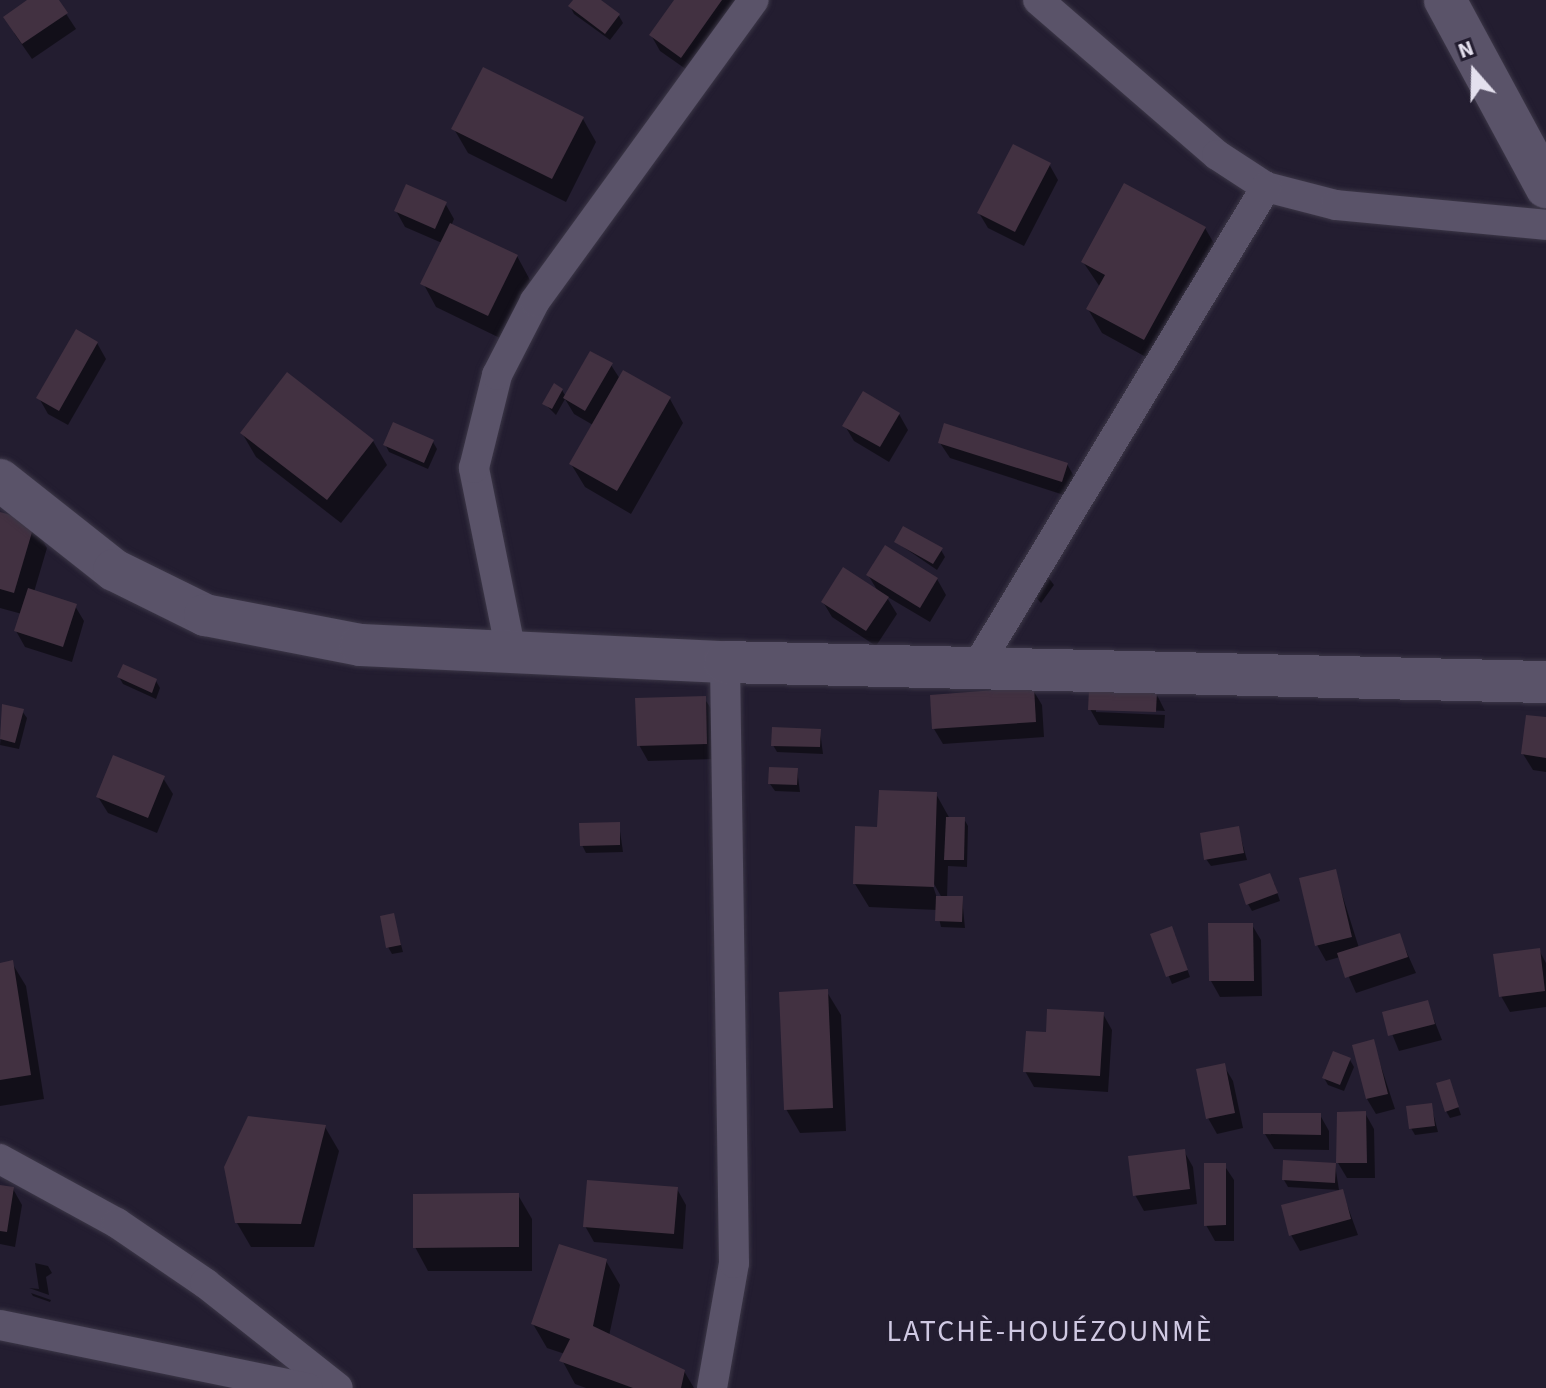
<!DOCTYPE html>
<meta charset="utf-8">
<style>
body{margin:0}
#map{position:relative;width:1546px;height:1388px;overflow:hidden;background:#231d30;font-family:"Source Sans 3",sans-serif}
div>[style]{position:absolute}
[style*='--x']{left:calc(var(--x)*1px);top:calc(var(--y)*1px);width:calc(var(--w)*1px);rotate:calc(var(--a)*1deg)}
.shadow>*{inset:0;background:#0007}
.building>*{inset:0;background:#423141}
.roads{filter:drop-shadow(0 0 2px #3c3747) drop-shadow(0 0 2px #3c3747)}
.street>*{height:30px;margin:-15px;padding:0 15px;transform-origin:15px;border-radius:15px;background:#5a5369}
.secondary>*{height:42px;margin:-21px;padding:0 21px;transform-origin:21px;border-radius:21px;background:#5a5369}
span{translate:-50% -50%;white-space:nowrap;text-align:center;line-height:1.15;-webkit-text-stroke:8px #231d30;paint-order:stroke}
.neighbourhood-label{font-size:30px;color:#d0c9e3;letter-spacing:2px}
.north{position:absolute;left:1434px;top:32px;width:80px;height:80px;-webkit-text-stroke:6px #231d30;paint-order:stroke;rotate:340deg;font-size:22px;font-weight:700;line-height:32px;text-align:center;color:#e4e0ee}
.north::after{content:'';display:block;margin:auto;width:28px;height:36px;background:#e4e0ee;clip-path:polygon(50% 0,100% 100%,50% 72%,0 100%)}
</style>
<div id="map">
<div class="shadow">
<i style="clip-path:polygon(30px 0,57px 0,76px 29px,32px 59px,14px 33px)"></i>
<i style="clip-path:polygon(575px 0,597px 0,619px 16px,623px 23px,610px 40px,574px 14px,570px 6px)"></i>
<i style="clip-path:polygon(676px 0,742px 0,690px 72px,660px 51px,651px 35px)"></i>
<i style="clip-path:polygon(583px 119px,596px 142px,566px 202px,468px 153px,454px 129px)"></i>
<i style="clip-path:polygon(1049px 164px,1058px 180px,1024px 246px,988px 228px,979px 213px)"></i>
<i style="clip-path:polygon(445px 203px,454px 219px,451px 226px,517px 256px,530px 280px,502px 339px,436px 307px,423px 283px,442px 243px,405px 227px,396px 211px)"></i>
<i style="clip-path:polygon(1205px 228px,1219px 252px,1157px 363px,1102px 333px,1088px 309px,1100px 287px,1083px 262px)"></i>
<i style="clip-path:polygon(97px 343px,106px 359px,68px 425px,48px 414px,39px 398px)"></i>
<i style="clip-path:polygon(611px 365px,620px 379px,670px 399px,683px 423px,631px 514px,585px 487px,571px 464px,593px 425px,574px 414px,565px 399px,556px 415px,545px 404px,562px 390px,566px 397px)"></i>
<i style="clip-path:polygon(899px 414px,908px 430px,889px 462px,854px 441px,845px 426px)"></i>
<i style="clip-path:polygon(242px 433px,373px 441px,387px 465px,341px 523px,256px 457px)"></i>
<i style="clip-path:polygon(433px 442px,437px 449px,428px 469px,389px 452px,385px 444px)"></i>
<i style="clip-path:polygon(940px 443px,1067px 464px,1076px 480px,1070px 497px,950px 458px)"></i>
<i style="clip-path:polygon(0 514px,33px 524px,47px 548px,34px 592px,75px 606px,84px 621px,72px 662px,25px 647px,16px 631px,22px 614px,0 608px)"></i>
<i style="clip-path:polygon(896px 542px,941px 550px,945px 557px,937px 570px)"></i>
<i style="clip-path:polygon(1045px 573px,1054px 585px,1041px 603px,1031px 592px)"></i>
<i style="clip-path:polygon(868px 575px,937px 579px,946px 595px,930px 622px,886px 596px,897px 614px,876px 646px,832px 617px,823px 602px,879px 593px)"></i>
<i style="clip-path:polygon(119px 677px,156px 681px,160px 688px,156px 699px,123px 684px)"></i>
<i style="clip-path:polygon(1033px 690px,1042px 705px,1044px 737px,943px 744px,934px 729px)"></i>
<i style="clip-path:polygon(1156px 693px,1165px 711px,1096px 708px,1096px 712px,1165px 715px,1164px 728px,1099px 725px,1090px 709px)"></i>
<i style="clip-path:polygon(704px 698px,714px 713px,715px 759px,648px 761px,639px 745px)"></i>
<i style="clip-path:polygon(4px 706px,22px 711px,27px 718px,19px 749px,0 745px)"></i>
<i style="clip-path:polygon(1546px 719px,1546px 772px,1533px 770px,1523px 754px)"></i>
<i style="clip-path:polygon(820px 731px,823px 754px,777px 752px,773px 745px)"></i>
<i style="clip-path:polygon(797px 770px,800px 792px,775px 791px,770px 784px)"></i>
<i style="clip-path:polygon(163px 778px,173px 794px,157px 833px,108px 813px,98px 797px)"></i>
<i style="clip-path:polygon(evenodd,936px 794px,950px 819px,964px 819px,968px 826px,967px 867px,948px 866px,947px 898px,962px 898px,965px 928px,941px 927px,937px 910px,869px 907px,855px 884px,879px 829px,936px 794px,930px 877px,942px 898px,937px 898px,930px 877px)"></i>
<i style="clip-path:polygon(619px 824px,623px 852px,586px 853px,582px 845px)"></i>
<i style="clip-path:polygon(1238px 828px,1247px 860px,1211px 866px,1206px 859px)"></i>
<i style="clip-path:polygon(1335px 872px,1359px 948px,1399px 935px,1416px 973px,1356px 993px,1340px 957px,1326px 961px,1317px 945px)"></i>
<i style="clip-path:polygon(1274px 883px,1280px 901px,1252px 911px,1248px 904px)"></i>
<i style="clip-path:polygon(393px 915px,403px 952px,392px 954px,388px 947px)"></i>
<i style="clip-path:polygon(1252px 925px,1261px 940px,1262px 996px,1220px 997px,1211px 981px)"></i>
<i style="clip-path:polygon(1152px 935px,1175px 935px,1190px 977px,1172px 984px)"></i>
<i style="clip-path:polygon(1539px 950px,1546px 963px,1546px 1007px,1510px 1012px,1501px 996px)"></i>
<i style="clip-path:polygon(12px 963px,26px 986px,44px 1099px,0 1106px,0 965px)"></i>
<i style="clip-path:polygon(827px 992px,841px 1015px,846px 1131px,800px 1133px,786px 1109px)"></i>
<i style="clip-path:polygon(1427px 1002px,1442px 1040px,1399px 1051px,1384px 1014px)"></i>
<i style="clip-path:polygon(1103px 1014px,1112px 1030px,1108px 1092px,1034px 1087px,1025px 1071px)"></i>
<i style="clip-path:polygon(1373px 1042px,1395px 1109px,1376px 1114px,1367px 1099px)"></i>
<i style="clip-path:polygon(1350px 1060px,1354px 1067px,1344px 1091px,1328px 1085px,1324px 1078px)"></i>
<i style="clip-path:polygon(1224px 1066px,1233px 1081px,1243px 1128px,1217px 1134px,1208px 1118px)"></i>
<i style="clip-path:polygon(1449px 1081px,1461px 1115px,1450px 1118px,1446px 1111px)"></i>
<i style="clip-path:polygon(1431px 1105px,1438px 1132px,1415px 1135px,1411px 1128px)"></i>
<i style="clip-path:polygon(1365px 1113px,1374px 1129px,1375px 1178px,1347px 1178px,1338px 1163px)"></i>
<i style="clip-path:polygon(1320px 1115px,1329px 1131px,1329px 1150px,1274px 1149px,1265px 1134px)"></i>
<i style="clip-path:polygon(325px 1127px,339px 1151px,314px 1247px,251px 1247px,237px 1223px)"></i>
<i style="clip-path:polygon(1184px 1151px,1193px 1167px,1197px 1204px,1144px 1211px,1135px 1195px)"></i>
<i style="clip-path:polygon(1224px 1165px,1234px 1180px,1234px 1241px,1215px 1241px,1206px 1225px)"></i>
<i style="clip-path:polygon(1335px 1165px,1339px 1190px,1288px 1187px,1284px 1180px)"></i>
<i style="clip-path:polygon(0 1187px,13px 1189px,22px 1205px,15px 1247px,0 1244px)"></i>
<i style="clip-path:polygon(677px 1189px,686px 1205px,683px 1249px,594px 1242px,585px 1226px)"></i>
<i style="clip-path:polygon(1342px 1191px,1358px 1235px,1300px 1251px,1291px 1235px)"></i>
<i style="clip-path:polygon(518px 1195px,532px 1219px,532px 1271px,428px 1271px,415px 1247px)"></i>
<i style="clip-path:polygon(606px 1261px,620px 1285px,609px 1336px,684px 1371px,694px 1388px,586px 1388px,575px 1384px,562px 1360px,565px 1354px,547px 1348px,533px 1324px)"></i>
<i style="clip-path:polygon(35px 1263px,48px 1266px,52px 1273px,46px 1277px,49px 1295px,29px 1288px,39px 1289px)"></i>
<i style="clip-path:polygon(31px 1293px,51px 1300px,50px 1302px,33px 1296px)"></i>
</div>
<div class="building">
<i style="clip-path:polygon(27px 0,59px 0,68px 13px,22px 44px,3px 17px)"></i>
<i style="clip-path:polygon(573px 0,601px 0,620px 14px,605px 34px,568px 6px)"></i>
<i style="clip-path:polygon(674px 0,722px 0,681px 58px,649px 35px)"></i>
<i style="clip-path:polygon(483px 67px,584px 117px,552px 179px,451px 129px)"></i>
<i style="clip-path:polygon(1013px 144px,1051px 163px,1015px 232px,977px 213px)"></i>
<i style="clip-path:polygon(1124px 183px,1206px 227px,1144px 340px,1086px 309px,1105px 275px,1081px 262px)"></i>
<i style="clip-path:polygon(406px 184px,447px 202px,435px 229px,394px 211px)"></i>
<i style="clip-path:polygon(450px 223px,518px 255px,488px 316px,420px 284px)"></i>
<i style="clip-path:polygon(76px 329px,98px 342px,59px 411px,36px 398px)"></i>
<i style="clip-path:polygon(590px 351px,613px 363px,585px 411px,563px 398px)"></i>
<i style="clip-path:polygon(623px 370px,671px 397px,617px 491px,569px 464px)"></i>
<i style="clip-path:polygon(287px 372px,374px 440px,327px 500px,240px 433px)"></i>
<i style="clip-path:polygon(554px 383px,563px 389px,552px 409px,542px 404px)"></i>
<i style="clip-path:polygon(863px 391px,900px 413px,880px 447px,842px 426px)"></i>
<i style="clip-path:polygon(393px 422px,434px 440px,424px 463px,383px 445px)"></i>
<i style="clip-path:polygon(944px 423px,1068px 463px,1062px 482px,938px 443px)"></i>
<i style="clip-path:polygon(0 512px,35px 522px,14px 593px,0 589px)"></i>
<i style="clip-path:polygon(903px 526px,943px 548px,933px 564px,894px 542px)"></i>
<i style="clip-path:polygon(885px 545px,938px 578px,920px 608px,866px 575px)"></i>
<i style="clip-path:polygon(843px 567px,889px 597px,866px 631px,821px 602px)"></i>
<i style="clip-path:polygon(28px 588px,77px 604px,63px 647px,14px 631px)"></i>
<i style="clip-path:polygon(123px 664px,157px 679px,152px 693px,117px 677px)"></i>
<i style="clip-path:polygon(1034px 687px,1036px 722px,932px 729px,930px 695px)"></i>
<i style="clip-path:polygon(1089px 689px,1157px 691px,1156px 712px,1088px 710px)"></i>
<i style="clip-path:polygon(706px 696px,707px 744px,637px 746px,635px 698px)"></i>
<i style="clip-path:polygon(2px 704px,24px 709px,15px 743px,0 739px)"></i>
<i style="clip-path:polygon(1526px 715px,1546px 717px,1546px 758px,1521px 754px)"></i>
<i style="clip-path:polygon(772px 727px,821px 729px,820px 747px,771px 746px)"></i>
<i style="clip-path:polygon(113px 755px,165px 776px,148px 818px,96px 797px)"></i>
<i style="clip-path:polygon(769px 767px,798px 768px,797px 785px,768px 784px)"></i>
<i style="clip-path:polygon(879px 790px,937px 792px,934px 887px,853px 884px,855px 826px,877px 827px)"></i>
<i style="clip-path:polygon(946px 817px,965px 817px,964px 860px,944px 860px)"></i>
<i style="clip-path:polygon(620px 822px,620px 845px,580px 846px,579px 823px)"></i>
<i style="clip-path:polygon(1239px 826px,1244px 853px,1204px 860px,1200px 833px)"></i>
<i style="clip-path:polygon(1336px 869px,1352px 937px,1315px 946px,1299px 878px)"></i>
<i style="clip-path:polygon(1270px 873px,1278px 893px,1246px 905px,1239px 884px)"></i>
<i style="clip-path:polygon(936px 896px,963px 896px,962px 922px,935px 921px)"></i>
<i style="clip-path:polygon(394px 913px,401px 945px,386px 948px,380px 916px)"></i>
<i style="clip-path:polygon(1208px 923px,1253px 923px,1254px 981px,1209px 981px)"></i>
<i style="clip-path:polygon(1172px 926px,1188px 970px,1166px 977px,1150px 934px)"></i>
<i style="clip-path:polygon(1400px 933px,1408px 957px,1345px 978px,1337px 953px)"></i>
<i style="clip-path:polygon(1540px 948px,1545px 991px,1499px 997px,1493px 954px)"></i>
<i style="clip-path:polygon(13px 960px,31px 1075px,0 1080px,0 963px)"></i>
<i style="clip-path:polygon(828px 989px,833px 1108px,784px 1110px,779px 992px)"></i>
<i style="clip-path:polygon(1428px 1000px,1435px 1024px,1388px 1036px,1382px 1012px)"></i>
<i style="clip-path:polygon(1047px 1009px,1104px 1012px,1100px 1076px,1023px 1072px,1026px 1031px,1046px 1032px)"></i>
<i style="clip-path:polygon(1374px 1039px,1388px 1094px,1366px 1099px,1352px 1045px)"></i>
<i style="clip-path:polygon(1333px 1051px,1351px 1058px,1340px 1085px,1322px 1078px)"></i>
<i style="clip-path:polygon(1225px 1063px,1235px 1113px,1206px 1119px,1196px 1069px)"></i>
<i style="clip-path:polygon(1450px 1079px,1459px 1107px,1445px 1112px,1436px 1083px)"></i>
<i style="clip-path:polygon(1432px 1103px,1435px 1126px,1409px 1129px,1406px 1106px)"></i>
<i style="clip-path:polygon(1366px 1111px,1367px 1163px,1336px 1163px,1337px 1112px)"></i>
<i style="clip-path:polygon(1263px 1113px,1321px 1113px,1321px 1135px,1263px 1134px)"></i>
<i style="clip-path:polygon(248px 1116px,326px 1125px,301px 1224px,235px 1223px,224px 1167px)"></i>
<i style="clip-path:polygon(1185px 1149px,1190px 1189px,1133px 1196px,1128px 1156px)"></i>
<i style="clip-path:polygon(1283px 1160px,1336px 1163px,1335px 1183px,1282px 1180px)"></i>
<i style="clip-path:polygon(1204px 1163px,1226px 1163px,1226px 1225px,1204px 1226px)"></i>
<i style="clip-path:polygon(587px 1180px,678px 1187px,674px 1234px,583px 1227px)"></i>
<i style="clip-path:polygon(0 1185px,14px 1187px,7px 1232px,0 1231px)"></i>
<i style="clip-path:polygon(1343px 1189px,1351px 1219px,1289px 1236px,1281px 1205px)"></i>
<i style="clip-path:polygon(519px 1193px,519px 1247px,413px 1248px,413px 1194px)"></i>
<i style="clip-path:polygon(559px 1244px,607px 1259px,593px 1326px,685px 1370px,681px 1388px,633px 1388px,559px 1361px,570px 1339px,531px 1324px)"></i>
</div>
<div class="roads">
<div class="street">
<i style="--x:1038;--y:0;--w:237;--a:40.9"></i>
<i style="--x:1217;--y:155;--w:59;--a:33.1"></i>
<i style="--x:1266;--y:187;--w:72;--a:14.4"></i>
<i style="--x:1336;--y:205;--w:211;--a:5.4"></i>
<i style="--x:511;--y:652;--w:188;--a:-101.4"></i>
<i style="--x:474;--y:468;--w:96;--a:-76.1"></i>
<i style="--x:497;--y:375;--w:83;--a:-62.8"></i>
<i style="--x:535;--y:301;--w:372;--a:-54"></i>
<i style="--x:976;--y:668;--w:562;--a:-58.91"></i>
<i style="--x:0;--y:1159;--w:133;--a:28.7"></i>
<i style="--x:117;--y:1223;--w:107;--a:34.3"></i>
<i style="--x:205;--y:1283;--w:169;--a:38.3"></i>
<i style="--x:0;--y:1325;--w:314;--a:11.6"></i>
<i style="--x:712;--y:1388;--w:127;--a:-80"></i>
<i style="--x:734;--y:1263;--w:601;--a:-90.86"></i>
</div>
<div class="secondary">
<i style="--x:1445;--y:0;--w:213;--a:61.6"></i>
<i style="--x:0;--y:480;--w:145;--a:38.3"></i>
<i style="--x:114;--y:570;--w:102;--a:26.3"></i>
<i style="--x:205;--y:615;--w:159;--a:10.9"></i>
<i style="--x:361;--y:645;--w:364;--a:2.7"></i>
<i style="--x:725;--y:662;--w:821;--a:1.4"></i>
</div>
</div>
<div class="neighbourhood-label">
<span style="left:1050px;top:1332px">LATCHÈ-HOUÉZOUNMÈ</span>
</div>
<div class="north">N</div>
</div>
